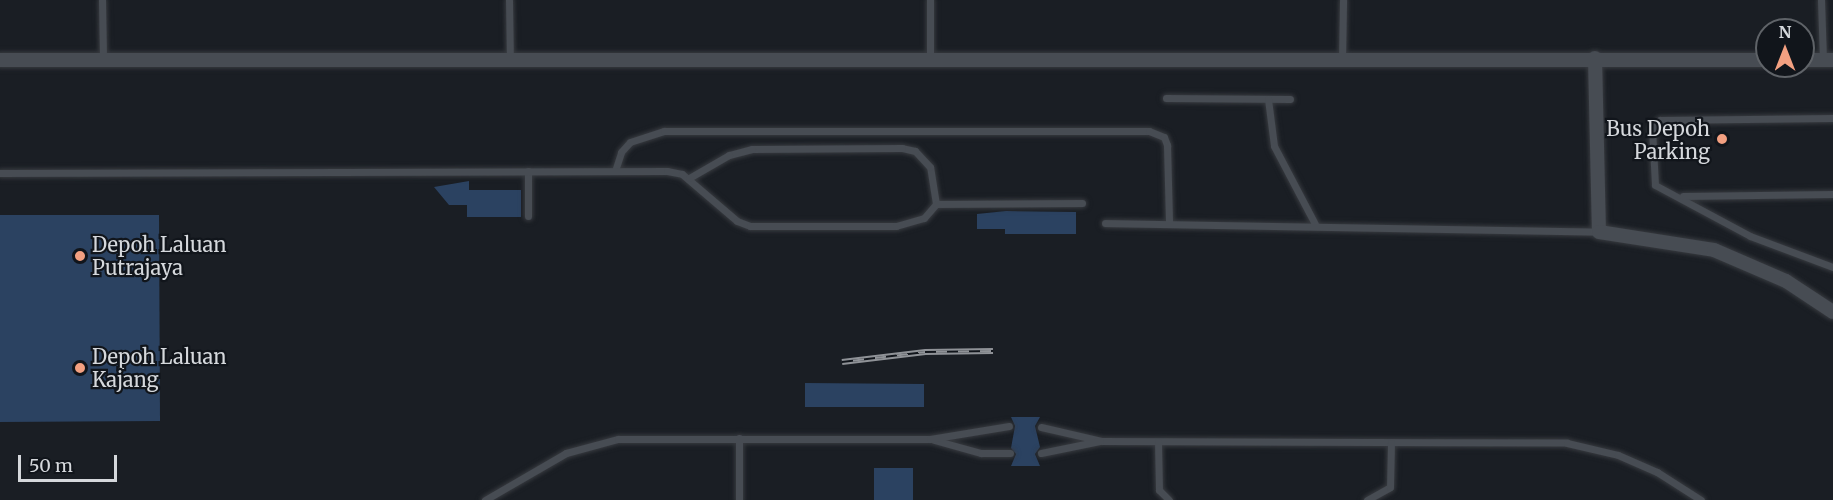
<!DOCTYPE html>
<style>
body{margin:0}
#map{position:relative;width:1833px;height:500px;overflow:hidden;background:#1a1e24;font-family:Merriweather,serif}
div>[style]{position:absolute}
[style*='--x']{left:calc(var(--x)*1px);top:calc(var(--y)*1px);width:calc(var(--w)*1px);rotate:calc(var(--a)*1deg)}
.building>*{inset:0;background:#2b4261}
.roads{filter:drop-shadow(0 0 2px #373a3f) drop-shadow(0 0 2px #373a3f)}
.service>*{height:7px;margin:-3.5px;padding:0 3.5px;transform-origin:3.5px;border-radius:3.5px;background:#474c53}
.minor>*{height:14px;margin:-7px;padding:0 7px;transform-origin:7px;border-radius:7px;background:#474c53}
.rail>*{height:6px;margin-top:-3px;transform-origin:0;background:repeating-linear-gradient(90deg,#11151b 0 11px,#8f9297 0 22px);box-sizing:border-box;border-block:2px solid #8f9297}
.dots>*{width:16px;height:16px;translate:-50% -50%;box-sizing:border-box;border:3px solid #11151b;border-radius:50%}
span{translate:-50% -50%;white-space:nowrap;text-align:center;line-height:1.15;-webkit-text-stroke:4.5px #11151b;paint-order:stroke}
.poi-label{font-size:20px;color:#d5d8dc}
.right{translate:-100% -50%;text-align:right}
.left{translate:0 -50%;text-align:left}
.north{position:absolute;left:1755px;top:18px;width:60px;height:60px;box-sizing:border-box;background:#11151b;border:2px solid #5f6368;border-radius:50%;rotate:0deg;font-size:16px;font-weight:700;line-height:24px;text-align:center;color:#d5d8dc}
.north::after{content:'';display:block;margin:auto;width:21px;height:27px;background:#f3a081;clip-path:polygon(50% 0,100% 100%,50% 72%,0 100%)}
.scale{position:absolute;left:18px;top:455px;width:99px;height:27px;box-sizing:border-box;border:3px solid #d5d8dc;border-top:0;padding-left:8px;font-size:18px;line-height:21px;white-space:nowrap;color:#d5d8dc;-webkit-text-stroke:4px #11151b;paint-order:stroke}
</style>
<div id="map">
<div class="building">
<i style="clip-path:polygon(469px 181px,469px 190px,521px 190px,521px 217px,467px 217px,467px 205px,449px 205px,434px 187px)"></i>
<i style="clip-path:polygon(1006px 211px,1076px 212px,1076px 234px,1005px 234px,1005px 229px,977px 229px,977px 214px)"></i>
<i style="clip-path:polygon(0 215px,159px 215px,160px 421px,0 422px)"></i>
<i style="clip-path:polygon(805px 383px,924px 384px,924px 407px,805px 407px)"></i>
<i style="clip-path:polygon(1011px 417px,1040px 417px,1035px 426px,1040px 447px,1035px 454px,1040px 466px,1011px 466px,1016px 454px,1011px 448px,1015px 426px)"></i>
<i style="clip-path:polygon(874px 468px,913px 468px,913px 500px,874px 500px)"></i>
</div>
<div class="roads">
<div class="service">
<i style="--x:102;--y:0;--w:60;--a:89"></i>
<i style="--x:509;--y:0;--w:61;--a:89.1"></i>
<i style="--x:930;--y:0;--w:60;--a:90"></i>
<i style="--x:1821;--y:0;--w:60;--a:88.1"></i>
<i style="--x:1342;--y:60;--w:60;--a:-89"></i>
<i style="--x:1166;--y:98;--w:124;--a:0.5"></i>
<i style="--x:1268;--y:99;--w:47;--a:82.7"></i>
<i style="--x:1274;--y:146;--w:88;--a:62.3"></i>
<i style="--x:1833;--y:118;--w:173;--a:179.3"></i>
<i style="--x:1660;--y:120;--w:12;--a:132"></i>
<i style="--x:1652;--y:129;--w:56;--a:86.9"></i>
<i style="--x:1655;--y:185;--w:108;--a:28.2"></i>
<i style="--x:1750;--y:236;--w:89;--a:20.5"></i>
<i style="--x:528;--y:171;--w:45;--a:90"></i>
<i style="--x:615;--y:171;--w:20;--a:-72"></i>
<i style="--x:621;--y:152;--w:13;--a:-48"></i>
<i style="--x:630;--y:142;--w:36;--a:-18"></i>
<i style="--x:664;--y:131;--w:485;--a:0"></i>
<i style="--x:1149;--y:131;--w:16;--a:22"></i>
<i style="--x:1164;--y:137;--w:9;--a:69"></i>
<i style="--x:1167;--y:145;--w:79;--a:88.5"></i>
<i style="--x:0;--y:173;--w:667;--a:-0.17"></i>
<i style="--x:667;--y:171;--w:15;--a:11"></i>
<i style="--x:682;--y:174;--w:72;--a:40.5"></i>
<i style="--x:737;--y:221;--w:14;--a:21"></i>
<i style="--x:750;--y:226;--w:146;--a:0"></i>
<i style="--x:896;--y:226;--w:29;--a:-16"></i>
<i style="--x:924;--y:218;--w:18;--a:-49"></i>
<i style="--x:936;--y:204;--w:37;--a:-99"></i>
<i style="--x:930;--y:167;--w:22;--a:-133"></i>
<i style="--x:915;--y:151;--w:13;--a:-167"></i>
<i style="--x:902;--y:148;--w:150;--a:179.6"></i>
<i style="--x:752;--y:149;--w:24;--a:165"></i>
<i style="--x:729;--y:155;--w:46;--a:150.1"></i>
<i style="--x:1683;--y:196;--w:150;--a:-0.8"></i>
<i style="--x:936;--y:204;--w:146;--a:-0.4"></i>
<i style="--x:1105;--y:223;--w:494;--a:1"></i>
<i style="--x:1041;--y:427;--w:63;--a:12.9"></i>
<i style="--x:1102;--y:441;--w:465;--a:0.2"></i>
<i style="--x:1567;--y:443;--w:52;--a:13.2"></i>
<i style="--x:1618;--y:455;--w:43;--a:23.6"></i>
<i style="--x:1657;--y:472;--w:52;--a:32.5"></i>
<i style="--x:934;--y:440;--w:49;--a:15.5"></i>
<i style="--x:981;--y:453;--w:29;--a:0"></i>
<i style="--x:1158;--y:442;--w:48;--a:88.8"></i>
<i style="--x:1159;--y:490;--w:14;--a:45"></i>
<i style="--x:1041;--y:453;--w:60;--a:-11.5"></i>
<i style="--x:485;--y:500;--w:94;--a:-30.1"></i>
<i style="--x:566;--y:453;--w:54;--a:-15.1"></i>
<i style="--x:618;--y:439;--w:312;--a:0"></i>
<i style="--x:930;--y:439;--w:80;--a:-9.3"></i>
<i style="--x:739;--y:500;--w:62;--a:-90"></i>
<i style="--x:1367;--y:500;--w:26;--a:-29"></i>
<i style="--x:1390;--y:487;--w:44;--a:-88.7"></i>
</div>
<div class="minor">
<i style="--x:1595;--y:58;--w:174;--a:88.7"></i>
<i style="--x:1599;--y:232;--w:116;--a:8.9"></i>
<i style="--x:1714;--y:250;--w:78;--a:23.3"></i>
<i style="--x:1786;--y:281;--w:56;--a:33.4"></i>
<i style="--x:0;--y:60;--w:1767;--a:0"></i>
<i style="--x:1803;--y:60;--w:30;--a:0"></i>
</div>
</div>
<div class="rail">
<i style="--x:842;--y:362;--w:84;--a:-6.9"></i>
<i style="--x:925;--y:352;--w:68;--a:-0.8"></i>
</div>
<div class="dots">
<i style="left:1722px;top:139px;background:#f3a081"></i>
<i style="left:80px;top:256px;background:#f3a081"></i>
<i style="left:80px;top:368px;background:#f3a081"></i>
</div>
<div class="poi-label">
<span class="right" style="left:1710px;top:140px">Bus Depoh<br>Parking</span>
<span class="left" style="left:92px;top:256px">Depoh Laluan<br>Putrajaya</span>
<span class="left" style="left:92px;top:368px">Depoh Laluan<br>Kajang</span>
</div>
<div class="north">N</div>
<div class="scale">50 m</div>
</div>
